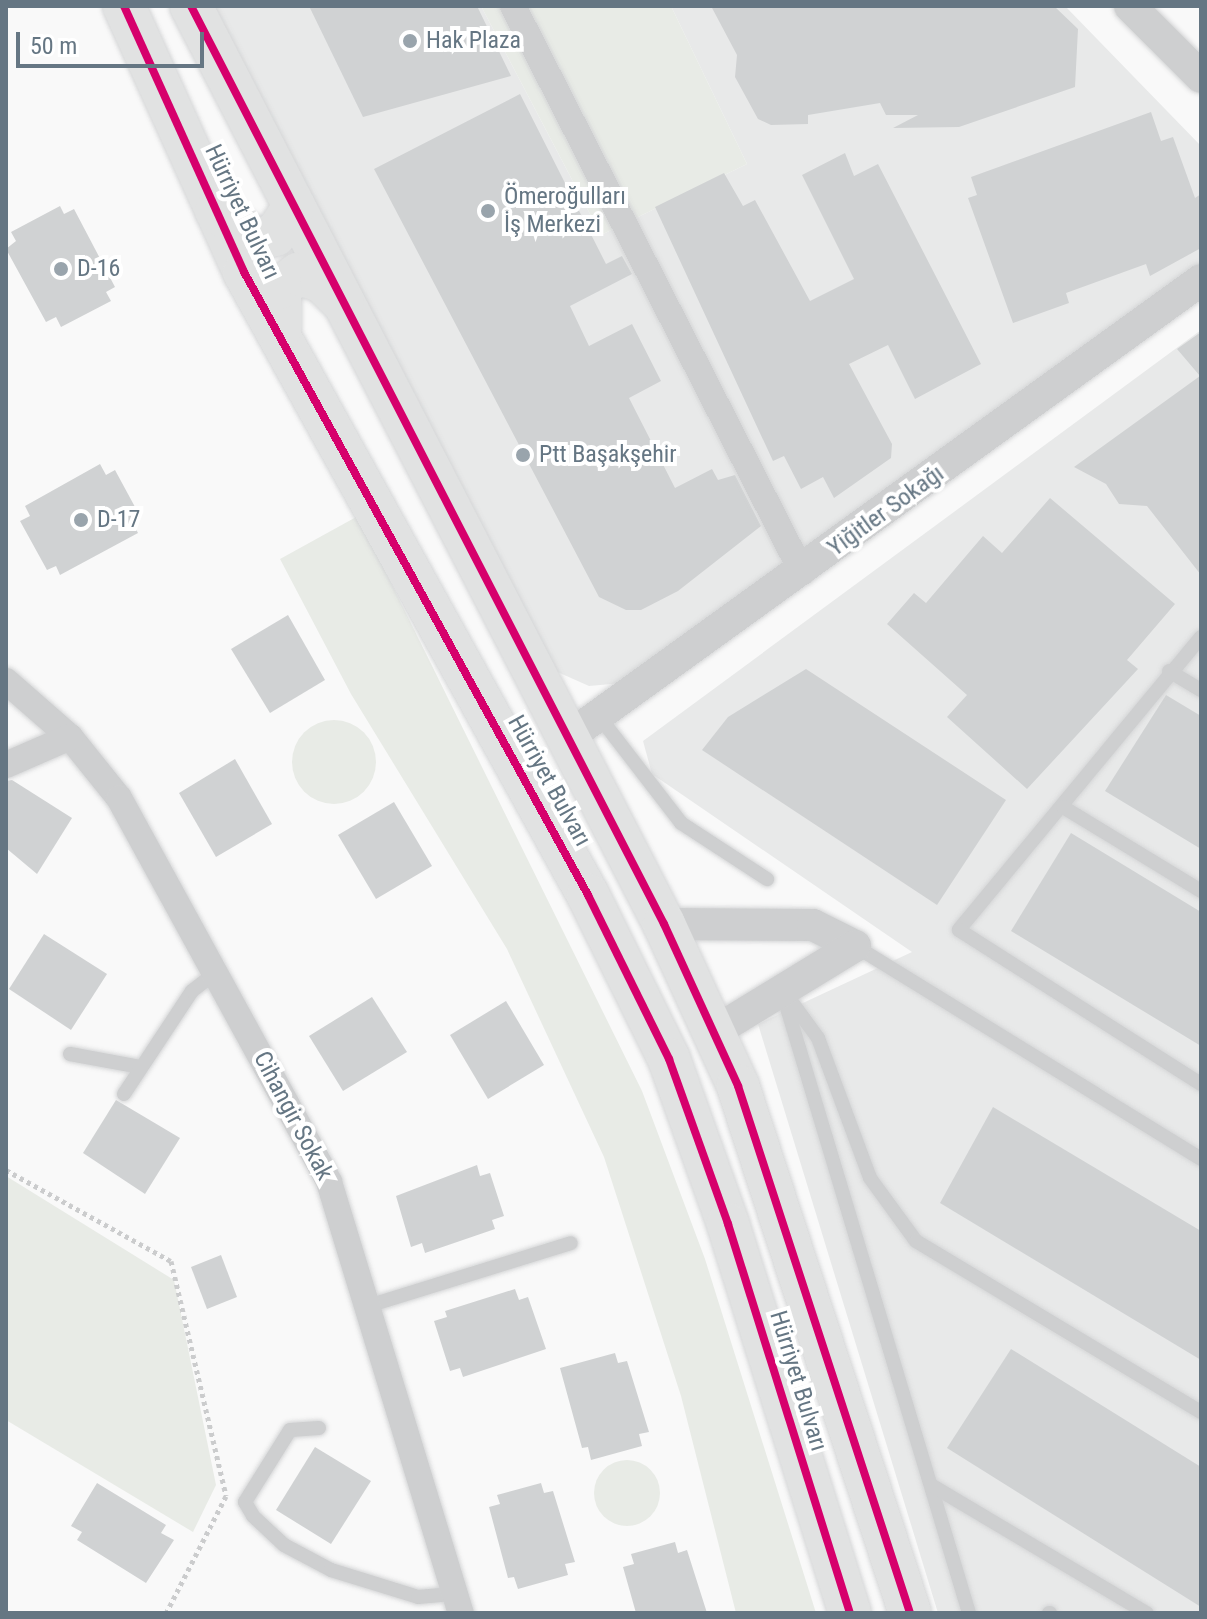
<!DOCTYPE html>
<meta charset="utf-8">
<style>
body{margin:0}
#map{position:relative;width:1207px;height:1619px;overflow:hidden;background:#f9f9f9;font-family:"Roboto Condensed",sans-serif}
div>[style]{position:absolute}
[style*='--x']{left:calc(var(--x)*1px);top:calc(var(--y)*1px);width:calc(var(--w)*1px);rotate:calc(var(--a)*1deg)}
.built>*{inset:0;background:#e8e9e9}
.green>*{inset:0;background:#e8ebe6}
.round{border-radius:50%}
.building>*{inset:0;background:#d0d2d3}
.path>*{height:5px;margin-top:-2.5px;transform-origin:0;background:repeating-linear-gradient(90deg,#cbcccd 0 4px,transparent 0 8px)}
.roads{filter:drop-shadow(0 0 2px #d5d6d7) drop-shadow(0 0 2px #d5d6d7)}
.service>*{height:14px;margin:-7px;padding:0 7px;transform-origin:7px;border-radius:7px;background:#cecfd0}
.minor>*{height:26px;margin:-13px;padding:0 13px;transform-origin:13px;border-radius:13px;background:#cecfd0}
.tertiary>*{height:32px;margin:-16px;padding:0 16px;transform-origin:16px;border-radius:16px;background:#cecfd0}
.primary>*{height:42px;margin:-21px;padding:0 21px;transform-origin:21px;border-radius:21px;background:#e1e2e2}
.cycleway>*{height:8px;margin:-4px;padding:0 4px;transform-origin:4px;border-radius:4px;background:#d6006c}
.dots>*{width:22px;height:22px;translate:-50% -50%;box-sizing:border-box;border:4px solid #fff;border-radius:50%}
span{translate:-50% -50%;white-space:nowrap;text-align:center;line-height:1.15;-webkit-text-stroke:8px #fff;paint-order:stroke}
.poi-label{font-size:24px;color:#657683}
.left{translate:0 -50%;text-align:left}
.street-label{font-size:24px;color:#657683}
.frame{position:absolute;inset:0;border:8px solid #657683;pointer-events:none}
.scale{position:absolute;left:16px;top:32px;width:188px;height:36px;box-sizing:border-box;border:4px solid #657683;border-top:0;padding-left:10px;font-size:24px;line-height:28px;white-space:nowrap;color:#657683;-webkit-text-stroke:6px #fff;paint-order:stroke}
</style>
<div id="map">
<div class="built">
<i style="clip-path:polygon(213px 6px,481px 6px,601px 235px,747px 164px,671px 6px,1065px 6px,1201px 146px,1201px 287px,634px 682px,589px 686px,553px 670px)"></i>
<i style="clip-path:polygon(1201px 330px,1201px 1613px,938px 1613px,758px 1024px,912px 952px,652px 774px,643px 741px)"></i>
</div>
<div class="green">
<i style="clip-path:polygon(481px 6px,671px 6px,747px 164px,601px 235px)"></i>
<i style="clip-path:polygon(358px 516px,642px 1091px,705px 1259px,816px 1613px,736px 1613px,681px 1396px,604px 1157px,507px 949px,351px 694px,280px 559px)"></i>
<i class="round" style="left:292px;top:720px;width:84px;height:84px"></i>
<i style="clip-path:polygon(6px 1176px,174px 1280px,216px 1485px,193px 1532px,6px 1420px)"></i>
<i class="round" style="left:594px;top:1460px;width:66px;height:66px"></i>
</div>
<div class="building">
<i style="clip-path:polygon(309px 6px,477px 6px,511px 76px,363px 117px)"></i>
<i style="clip-path:polygon(711px 6px,1054px 6px,1078px 29px,1075px 87px,959px 127px,893px 128px,918px 115px,886px 115px,880px 103px,808px 115px,808px 124px,771px 125px,758px 119px,735px 77px,737px 55px)"></i>
<i style="clip-path:polygon(520px 94px,606px 264px,622px 256px,632px 274px,570px 306px,589px 346px,632px 324px,661px 381px,629px 398px,675px 488px,712px 469px,718px 480px,735px 475px,761px 526px,678px 591px,641px 610px,626px 610px,599px 597px,374px 169px)"></i>
<i style="clip-path:polygon(1151px 112px,1161px 141px,1173px 137px,1195px 198px,1201px 194px,1201px 248px,1150px 276px,1146px 264px,1066px 293px,1069px 303px,1013px 323px,968px 198px,977px 195px,971px 177px)"></i>
<i style="clip-path:polygon(845px 153px,854px 176px,878px 164px,981px 364px,915px 399px,888px 345px,849px 364px,892px 444px,891px 458px,834px 498px,823px 477px,801px 489px,784px 456px,773px 461px,655px 207px,724px 173px,743px 206px,755px 200px,810px 301px,854px 279px,802px 175px)"></i>
<i style="clip-path:polygon(60px 206px,64px 214px,74px 209px,115px 287px,106px 292px,111px 301px,61px 327px,56px 317px,46px 322px,6px 249px,16px 241px,11px 232px)"></i>
<i style="clip-path:polygon(1201px 332px,1201px 575px,1147px 506px,1119px 504px,1106px 484px,1074px 467px,1200px 376px,1177px 349px)"></i>
<i style="clip-path:polygon(100px 464px,106px 475px,115px 470px,141px 518px,133px 523px,138px 533px,60px 575px,56px 566px,47px 570px,20px 521px,30px 516px,25px 506px)"></i>
<i style="clip-path:polygon(1050px 498px,1175px 604px,1127px 660px,1138px 669px,1027px 789px,947px 717px,967px 695px,887px 624px,914px 593px,926px 603px,983px 536px,1002px 553px)"></i>
<i style="clip-path:polygon(288px 615px,325px 680px,270px 713px,231px 649px)"></i>
<i style="clip-path:polygon(806px 669px,1006px 800px,937px 905px,702px 750px,728px 717px)"></i>
<i style="clip-path:polygon(1166px 695px,1201px 716px,1201px 849px,1105px 791px)"></i>
<i style="clip-path:polygon(235px 759px,272px 824px,216px 857px,179px 793px)"></i>
<i style="clip-path:polygon(12px 780px,72px 818px,37px 874px,6px 848px,6px 781px)"></i>
<i style="clip-path:polygon(394px 802px,432px 866px,376px 899px,338px 835px)"></i>
<i style="clip-path:polygon(1071px 833px,1201px 912px,1201px 1046px,1011px 931px)"></i>
<i style="clip-path:polygon(44px 934px,107px 974px,71px 1030px,9px 989px)"></i>
<i style="clip-path:polygon(372px 997px,407px 1052px,343px 1091px,309px 1036px)"></i>
<i style="clip-path:polygon(506px 1001px,544px 1065px,488px 1099px,450px 1035px)"></i>
<i style="clip-path:polygon(116px 1100px,180px 1138px,145px 1194px,83px 1153px)"></i>
<i style="clip-path:polygon(993px 1107px,1201px 1231px,1201px 1360px,940px 1203px)"></i>
<i style="clip-path:polygon(477px 1165px,480px 1176px,490px 1173px,504px 1216px,492px 1220px,495px 1229px,425px 1253px,422px 1243px,411px 1247px,396px 1196px)"></i>
<i style="clip-path:polygon(221px 1255px,237px 1297px,207px 1309px,191px 1267px)"></i>
<i style="clip-path:polygon(515px 1289px,519px 1300px,528px 1297px,546px 1349px,463px 1377px,460px 1368px,450px 1371px,434px 1321px,447px 1317px,445px 1311px)"></i>
<i style="clip-path:polygon(1011px 1349px,1201px 1467px,1201px 1607px,947px 1448px)"></i>
<i style="clip-path:polygon(615px 1353px,618px 1363px,627px 1361px,649px 1432px,639px 1434px,642px 1446px,591px 1460px,588px 1447px,582px 1448px,560px 1368px)"></i>
<i style="clip-path:polygon(315px 1447px,371px 1481px,331px 1544px,276px 1510px)"></i>
<i style="clip-path:polygon(97px 1483px,166px 1525px,161px 1533px,174px 1540px,146px 1583px,77px 1540px,82px 1532px,71px 1526px)"></i>
<i style="clip-path:polygon(541px 1483px,544px 1493px,553px 1491px,575px 1562px,565px 1564px,568px 1575px,518px 1589px,514px 1577px,508px 1578px,489px 1507px,500px 1504px,497px 1495px)"></i>
<i style="clip-path:polygon(675px 1542px,678px 1553px,687px 1550px,707px 1613px,636px 1613px,623px 1567px,634px 1564px,631px 1554px)"></i>
</div>
<div class="path">
<i style="--x:6;--y:1170;--w:188;--a:28.9"></i>
<i style="--x:171;--y:1261;--w:241;--a:76.8"></i>
<i style="--x:226;--y:1496;--w:131;--a:117.1"></i>
</div>
<div class="roads">
<div class="service">
<i style="--x:1201;--y:637;--w:380;--a:129.6"></i>
<i style="--x:959;--y:930;--w:287;--a:32.5"></i>
<i style="--x:1169;--y:671;--w:37;--a:31"></i>
<i style="--x:601;--y:719;--w:131;--a:52.4"></i>
<i style="--x:681;--y:823;--w:103;--a:33.1"></i>
<i style="--x:1063;--y:807;--w:162;--a:31.3"></i>
<i style="--x:855;--y:946;--w:406;--a:31.6"></i>
<i style="--x:781;--y:988;--w:653;--a:73.26"></i>
<i style="--x:788;--y:997;--w:51;--a:53.8"></i>
<i style="--x:818;--y:1038;--w:149;--a:69.6"></i>
<i style="--x:870;--y:1178;--w:78;--a:53.9"></i>
<i style="--x:916;--y:1241;--w:332;--a:31"></i>
<i style="--x:70;--y:1054;--w:71;--a:10.5"></i>
<i style="--x:124;--y:1094;--w:123;--a:-56.6"></i>
<i style="--x:192;--y:991;--w:29;--a:-38"></i>
<i style="--x:371;--y:1305;--w:209;--a:-17.2"></i>
<i style="--x:319;--y:1428;--w:29;--a:176"></i>
<i style="--x:290;--y:1430;--w:85;--a:122"></i>
<i style="--x:245;--y:1502;--w:16;--a:60"></i>
<i style="--x:253;--y:1516;--w:42;--a:43.1"></i>
<i style="--x:284;--y:1545;--w:53;--a:28"></i>
<i style="--x:331;--y:1570;--w:91;--a:17.2"></i>
<i style="--x:418;--y:1597;--w:37;--a:-5"></i>
<i style="--x:931;--y:1485;--w:251;--a:30.7"></i>
<i style="--x:1049;--y:1613;--w:1;--a:0"></i>
</div>
<div class="minor">
<i style="--x:513;--y:6;--w:636;--a:62.95"></i>
<i style="--x:6;--y:681;--w:85;--a:41.2"></i>
<i style="--x:70;--y:737;--w:78;--a:51.2"></i>
<i style="--x:119;--y:798;--w:438;--a:61.3"></i>
<i style="--x:329;--y:1182;--w:451;--a:73"></i>
<i style="--x:6;--y:765;--w:70;--a:-23.6"></i>
</div>
<div class="tertiary">
<i style="--x:1130;--y:6;--w:100;--a:45"></i>
<i style="--x:567;--y:738;--w:782;--a:-35.84"></i>
<i style="--x:664;--y:924;--w:149;--a:0.4"></i>
<i style="--x:813;--y:925;--w:47;--a:26.6"></i>
<i style="--x:714;--y:1032;--w:165;--a:-31.4"></i>
</div>
<div class="primary">
<i style="--x:124;--y:6;--w:292;--a:65.7"></i>
<i style="--x:244;--y:272;--w:712;--a:61.09"></i>
<i style="--x:588;--y:895;--w:183;--a:63.7"></i>
<i style="--x:669;--y:1059;--w:175;--a:70.3"></i>
<i style="--x:728;--y:1224;--w:408;--a:72.6"></i>
<i style="--x:191;--y:6;--w:1033;--a:62.74"></i>
<i style="--x:664;--y:924;--w:178;--a:65.4"></i>
<i style="--x:738;--y:1086;--w:554;--a:71.92"></i>
<i style="--x:216;--y:211;--w:49;--a:36.6"></i>
<i style="--x:255;--y:240;--w:21;--a:-14"></i>
<i style="--x:275;--y:235;--w:34;--a:-56"></i>
<i style="--x:280;--y:330;--w:42;--a:-90"></i>
<i style="--x:280;--y:288;--w:23;--a:-38"></i>
<i style="--x:298;--y:274;--w:24;--a:17"></i>
<i style="--x:321;--y:281;--w:30;--a:44"></i>
</div>
</div>
<div class="cycleway">
<i style="--x:124;--y:6;--w:292;--a:65.7"></i>
<i style="--x:244;--y:272;--w:712;--a:61.09"></i>
<i style="--x:588;--y:895;--w:183;--a:63.7"></i>
<i style="--x:669;--y:1059;--w:175;--a:70.3"></i>
<i style="--x:728;--y:1224;--w:408;--a:72.6"></i>
<i style="--x:191;--y:6;--w:1033;--a:62.74"></i>
<i style="--x:664;--y:924;--w:178;--a:65.4"></i>
<i style="--x:738;--y:1086;--w:554;--a:71.92"></i>
</div>
<div class="dots">
<i style="left:410px;top:41px;background:#99a4ac"></i>
<i style="left:488px;top:211px;background:#99a4ac"></i>
<i style="left:61px;top:269px;background:#99a4ac"></i>
<i style="left:523px;top:455px;background:#99a4ac"></i>
<i style="left:81px;top:520px;background:#99a4ac"></i>
</div>
<div class="poi-label">
<span class="left" style="left:426px;top:41px">Hak Plaza</span>
<span class="left" style="left:504px;top:211px">Ömeroğulları<br>İş Merkezi</span>
<span class="left" style="left:77px;top:269px">D-16</span>
<span class="left" style="left:539px;top:455px">Ptt Başakşehir</span>
<span class="left" style="left:97px;top:520px">D-17</span>
</div>
<div class="street-label">
<span style="left:242px;top:212px;rotate:65deg">Hürriyet Bulvarı</span>
<span style="left:886px;top:511px;rotate:-36deg">Yiğitler Sokağı</span>
<span style="left:549px;top:781px;rotate:61deg">Hürriyet Bulvarı</span>
<span style="left:293px;top:1116px;rotate:62deg">Cihangir Sokak</span>
<span style="left:798px;top:1381px;rotate:73deg">Hürriyet Bulvarı</span>
</div>
<div class="frame"></div>
<div class="scale">50 m</div>
</div>
